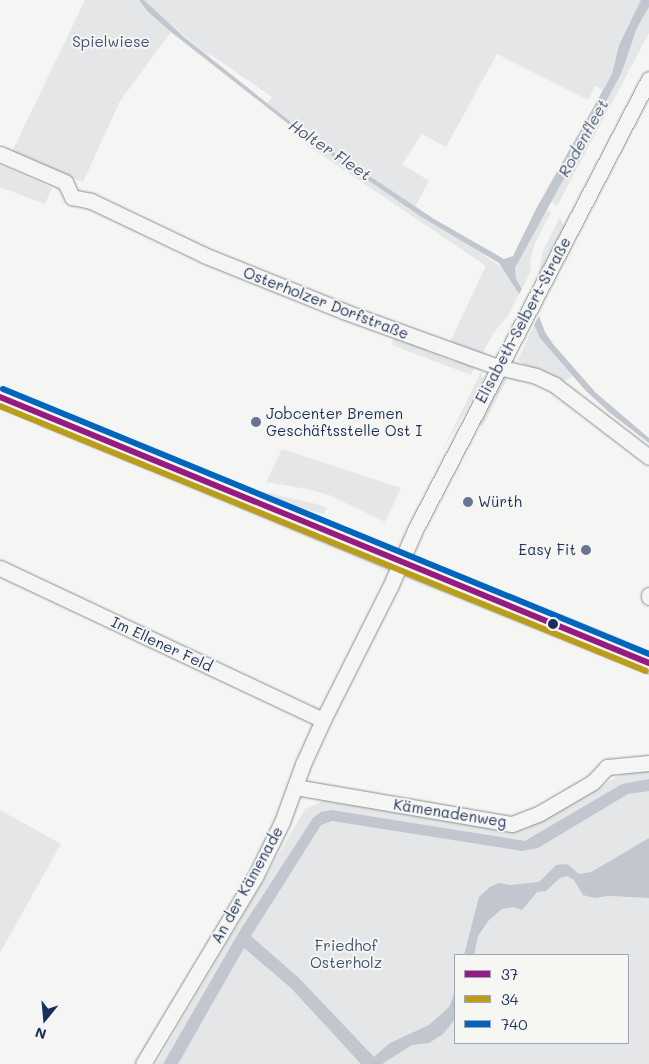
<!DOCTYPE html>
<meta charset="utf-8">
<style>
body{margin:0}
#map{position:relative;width:649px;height:1064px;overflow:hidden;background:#f5f5f3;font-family:Mali,sans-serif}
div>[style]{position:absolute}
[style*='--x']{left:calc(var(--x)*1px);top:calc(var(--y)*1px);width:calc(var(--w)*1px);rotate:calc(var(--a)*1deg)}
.green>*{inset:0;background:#e4e6e7}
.water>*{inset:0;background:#c1c6cf}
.roads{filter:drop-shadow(0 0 1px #898d95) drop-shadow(0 0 1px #898d95)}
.minor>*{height:15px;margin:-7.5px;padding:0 7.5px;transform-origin:7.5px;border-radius:7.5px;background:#f5f5f3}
.major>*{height:19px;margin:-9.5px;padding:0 9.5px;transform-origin:9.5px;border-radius:9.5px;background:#f5f5f3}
.bus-1>*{height:6px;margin:-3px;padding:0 3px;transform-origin:3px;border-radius:3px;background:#951b81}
.bus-2>*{height:6px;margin:-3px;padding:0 3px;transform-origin:3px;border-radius:3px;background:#bb9d1c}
.bus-3>*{height:6px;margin:-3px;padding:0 3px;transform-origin:3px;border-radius:3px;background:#0065bd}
.dots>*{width:14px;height:14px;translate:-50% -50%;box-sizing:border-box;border:2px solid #f6f6f2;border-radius:50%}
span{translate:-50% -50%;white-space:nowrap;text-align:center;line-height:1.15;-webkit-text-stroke:4px #f6f6f2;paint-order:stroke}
.park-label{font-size:15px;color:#405177}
.street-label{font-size:15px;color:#1b2f5e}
.poi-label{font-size:15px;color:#1b2f5e}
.left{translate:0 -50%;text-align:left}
.right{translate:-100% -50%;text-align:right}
.water-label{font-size:16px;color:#46567b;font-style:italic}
.legend{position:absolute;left:454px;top:954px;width:175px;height:90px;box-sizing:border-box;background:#f6f6f2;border:1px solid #9ea6b7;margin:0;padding:6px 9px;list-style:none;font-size:15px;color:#1b2f5e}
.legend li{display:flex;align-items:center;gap:10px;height:25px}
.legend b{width:25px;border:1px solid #9ea6b7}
.north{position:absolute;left:20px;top:994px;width:50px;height:50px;-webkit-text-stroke:4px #f6f6f2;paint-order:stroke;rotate:197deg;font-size:14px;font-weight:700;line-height:20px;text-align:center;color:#1b2f5e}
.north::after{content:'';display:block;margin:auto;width:18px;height:22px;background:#1b2f5e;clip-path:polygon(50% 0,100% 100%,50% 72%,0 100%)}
</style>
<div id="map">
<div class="green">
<i style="clip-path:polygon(85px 0,139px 0,148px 12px,171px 32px,120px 101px,83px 182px,11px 154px)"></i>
<i style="clip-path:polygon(144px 0,641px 0,619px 45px,612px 74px,603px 90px,595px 86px,588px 100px,497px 54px,446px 147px,422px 134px,402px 164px,429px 181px,415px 207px,302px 131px,267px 104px,272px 97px,210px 54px,209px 56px,152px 9px)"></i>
<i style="clip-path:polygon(649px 7px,649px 33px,557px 206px,550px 201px,621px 74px,637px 28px)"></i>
<i style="clip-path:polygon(310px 140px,420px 216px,461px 239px,504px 269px,519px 294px,509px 314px,493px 334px,482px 354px,450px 342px,486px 266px,307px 145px)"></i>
<i style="clip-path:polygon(0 165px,52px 188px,45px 204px,0 187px)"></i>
<i style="clip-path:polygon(546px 209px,551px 213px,535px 243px,530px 262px,531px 271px,522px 289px,516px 279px,515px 268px)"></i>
<i style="clip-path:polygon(560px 217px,564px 227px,539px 275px,542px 253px)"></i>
<i style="clip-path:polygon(534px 325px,540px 338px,573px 375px,567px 380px,560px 381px,523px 364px,518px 360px)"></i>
<i style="clip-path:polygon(393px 338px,406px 343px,412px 341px,424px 346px,427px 351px,455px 362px,462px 361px,471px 364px,474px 367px,471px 375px,392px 345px)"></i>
<i style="clip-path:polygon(481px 372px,483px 378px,481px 385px,441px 453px)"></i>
<i style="clip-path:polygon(504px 375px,507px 379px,485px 422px,482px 426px,479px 426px,478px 423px)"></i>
<i style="clip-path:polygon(42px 424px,146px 466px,146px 470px,38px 426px)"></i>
<i style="clip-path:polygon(126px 437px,248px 487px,245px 489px,126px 440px)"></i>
<i style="clip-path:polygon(282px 449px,401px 488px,385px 522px,329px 495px,308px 489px,266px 482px)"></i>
<i style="clip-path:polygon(259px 491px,316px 504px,327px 508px,324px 514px,293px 507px,260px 495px)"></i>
<i style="clip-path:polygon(542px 606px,628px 641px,622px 643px,550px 613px,541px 609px)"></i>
<i style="clip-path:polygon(evenodd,649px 770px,649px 838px,591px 872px,579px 874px,595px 898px,608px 896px,649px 898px,649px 1064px,156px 1064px,305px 809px,323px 801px,523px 830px,624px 773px,649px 770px,455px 955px,628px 955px,628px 1043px,455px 1043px,455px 955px)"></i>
<i style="clip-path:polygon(0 810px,61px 844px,1px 951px,0 951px)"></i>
</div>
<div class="water">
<i style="clip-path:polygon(139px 0,144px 0,184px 37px,302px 131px,434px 219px,504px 259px,513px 256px,536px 209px,612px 74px,619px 45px,641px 0,649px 0,649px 7px,637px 28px,621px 74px,515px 268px,516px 279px,522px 289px,519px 294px,499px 263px,420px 216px,301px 134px,171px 32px,148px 12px)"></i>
<i style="clip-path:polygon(539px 316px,545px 332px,553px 344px,596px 393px,649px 438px,649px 443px,610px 413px,586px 391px,540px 338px,534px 325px)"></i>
<i style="clip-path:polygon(649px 779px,649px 791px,628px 794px,538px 848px,522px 851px,332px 821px,321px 825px,251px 936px,299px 978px,374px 1057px,390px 1043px,429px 1025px,449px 1007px,455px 992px,455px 1019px,443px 1034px,429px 1043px,412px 1045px,382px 1064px,361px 1064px,291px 988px,244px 948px,178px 1064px,163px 1064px,239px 932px,313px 818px,321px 812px,331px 810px,525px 841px,622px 784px)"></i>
<i style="clip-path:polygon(649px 838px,649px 898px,608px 896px,595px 898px,583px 895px,574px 880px,567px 876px,560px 878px,546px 891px,537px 892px,522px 910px,513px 907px,502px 909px,489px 920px,478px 936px,474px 955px,464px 955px,479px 897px,490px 887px,499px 883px,510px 885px,539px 882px,556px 865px,567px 864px,579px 874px,591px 872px)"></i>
</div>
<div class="roads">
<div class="minor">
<i style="--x:0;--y:154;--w:71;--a:23.3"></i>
<i style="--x:65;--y:182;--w:17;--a:65"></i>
<i style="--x:72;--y:197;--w:19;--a:12"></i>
<i style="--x:91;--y:201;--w:125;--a:25.5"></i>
<i style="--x:204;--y:255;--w:150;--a:21.9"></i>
<i style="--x:343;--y:311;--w:165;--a:19.9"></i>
<i style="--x:498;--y:367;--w:39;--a:13"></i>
<i style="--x:536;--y:376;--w:21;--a:25"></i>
<i style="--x:555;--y:385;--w:118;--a:37.5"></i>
<i style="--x:0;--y:568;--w:357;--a:25.2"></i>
<i style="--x:649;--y:597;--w:2;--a:-90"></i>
<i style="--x:295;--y:787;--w:220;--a:9.7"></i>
<i style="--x:512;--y:824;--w:30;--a:-21"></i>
<i style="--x:540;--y:813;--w:61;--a:-30.3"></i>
<i style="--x:593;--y:782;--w:21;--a:-47"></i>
<i style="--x:607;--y:767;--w:42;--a:-5.4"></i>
<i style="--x:143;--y:1064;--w:218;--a:-59.1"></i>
<i style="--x:255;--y:877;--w:61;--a:-63.9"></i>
<i style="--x:282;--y:822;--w:62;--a:-70.1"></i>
<i style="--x:303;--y:764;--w:48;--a:-65.6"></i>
<i style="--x:323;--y:720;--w:149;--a:-63.3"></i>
<i style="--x:390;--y:587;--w:62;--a:-66.3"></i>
<i style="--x:415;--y:530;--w:508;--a:-62.58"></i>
</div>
<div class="major">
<i style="--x:0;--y:397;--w:434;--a:22.5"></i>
<i style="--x:401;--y:563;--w:267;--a:22"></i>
</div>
</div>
<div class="bus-1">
<i style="--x:0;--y:397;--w:701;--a:22.29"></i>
</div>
<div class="bus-2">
<i style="--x:0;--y:406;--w:698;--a:22.3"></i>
</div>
<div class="bus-3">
<i style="--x:3;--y:389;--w:698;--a:22.3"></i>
</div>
<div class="dots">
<i style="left:256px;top:422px;background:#677492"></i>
<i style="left:468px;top:502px;background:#677492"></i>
<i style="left:586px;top:550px;background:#677492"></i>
<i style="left:553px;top:624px;background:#1b2f5e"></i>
</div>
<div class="park-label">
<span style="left:111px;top:42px">Spielwiese</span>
<span style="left:346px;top:954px">Friedhof<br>Osterholz</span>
</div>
<div class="street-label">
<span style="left:326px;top:303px;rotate:21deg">Osterholzer Dorfstraße</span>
<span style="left:523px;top:320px;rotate:-62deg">Elisabeth-Selbert-Straße</span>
<span style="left:162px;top:644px;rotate:25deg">Im Ellener Feld</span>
<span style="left:450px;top:813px;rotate:9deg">Kämenadenweg</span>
<span style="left:247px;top:885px;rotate:-61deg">An der Kämenade</span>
</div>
<div class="poi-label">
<span class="left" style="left:266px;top:422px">Jobcenter Bremen<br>Geschäftsstelle Ost I</span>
<span class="left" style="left:478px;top:502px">Würth</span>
<span class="right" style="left:576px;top:550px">Easy Fit</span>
</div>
<div class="water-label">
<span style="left:583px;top:138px;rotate:-61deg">Rodenfleet</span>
<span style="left:330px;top:150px;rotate:34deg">Holter Fleet</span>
</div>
<ul class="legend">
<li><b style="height:6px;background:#951b81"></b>37</li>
<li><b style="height:6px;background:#bb9d1c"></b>34</li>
<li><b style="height:6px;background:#0065bd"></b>740</li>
</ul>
<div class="north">N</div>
</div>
